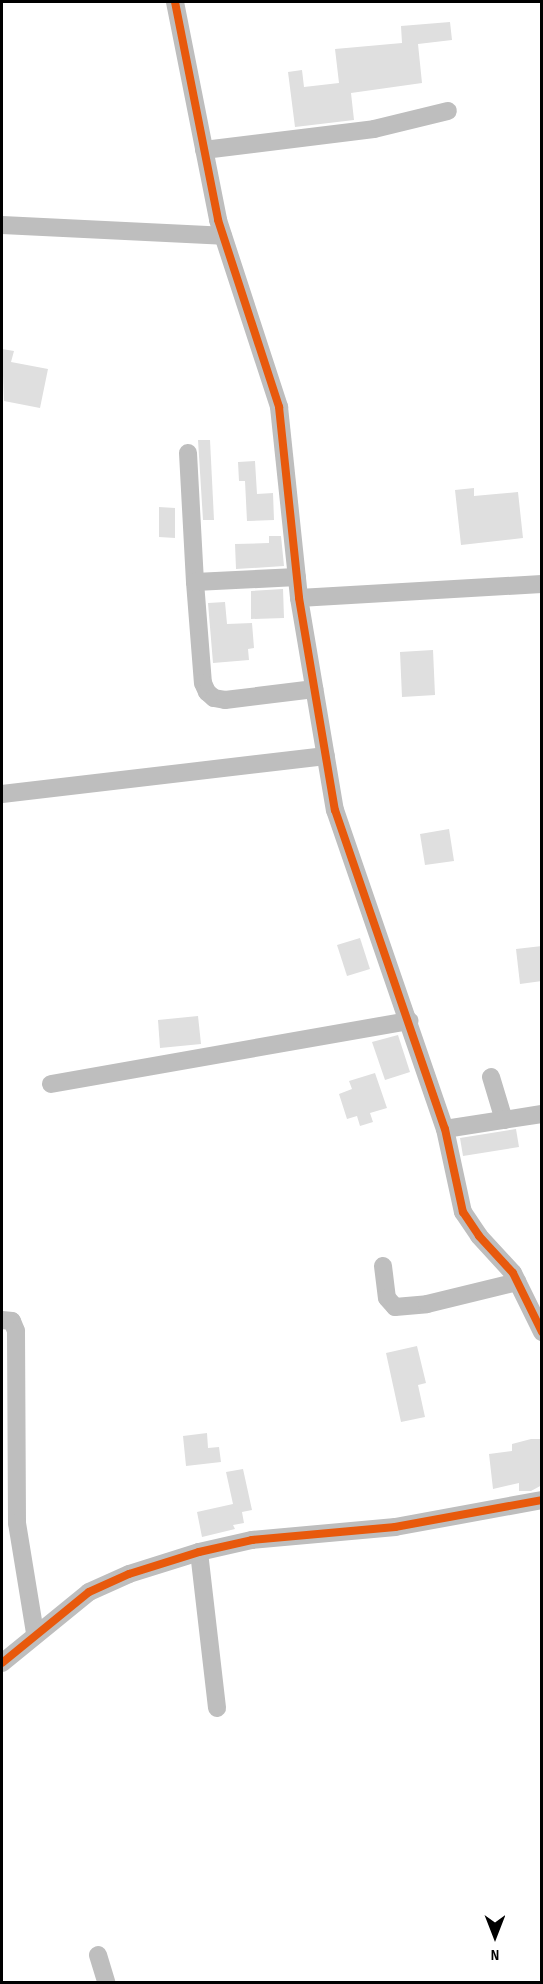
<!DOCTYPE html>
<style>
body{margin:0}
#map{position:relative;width:543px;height:1984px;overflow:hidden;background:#fff;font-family:"Sofia Sans Condensed",sans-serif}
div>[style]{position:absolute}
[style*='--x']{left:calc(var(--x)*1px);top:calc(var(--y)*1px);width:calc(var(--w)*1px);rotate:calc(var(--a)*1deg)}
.building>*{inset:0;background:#dfdfdf}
.minor>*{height:18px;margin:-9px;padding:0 9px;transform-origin:9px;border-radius:9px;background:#bebebe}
.cycleway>*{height:8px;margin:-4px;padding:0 4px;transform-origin:4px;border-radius:4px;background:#e8590c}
span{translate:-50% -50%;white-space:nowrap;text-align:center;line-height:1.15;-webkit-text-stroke:4.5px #fff;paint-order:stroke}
.frame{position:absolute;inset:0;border:3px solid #000;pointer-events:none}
.north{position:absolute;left:465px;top:1906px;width:60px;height:60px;-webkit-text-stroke:4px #fff;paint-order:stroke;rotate:180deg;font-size:16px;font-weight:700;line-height:24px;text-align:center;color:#000}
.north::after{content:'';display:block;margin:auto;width:21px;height:27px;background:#000;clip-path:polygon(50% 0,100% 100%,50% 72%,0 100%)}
</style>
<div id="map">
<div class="building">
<i style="clip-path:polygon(450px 22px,452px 40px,418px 44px,422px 83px,351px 93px,354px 120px,295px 127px,288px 72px,302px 70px,304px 87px,339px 83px,335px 49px,402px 43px,401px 26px)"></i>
<i style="clip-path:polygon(2px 349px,14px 351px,11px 362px,48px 369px,40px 408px,4px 401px)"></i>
<i style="clip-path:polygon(198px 440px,210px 440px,214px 520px,203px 520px)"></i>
<i style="clip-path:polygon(255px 461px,257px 494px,273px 493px,274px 520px,247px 521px,245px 481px,239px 481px,238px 462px)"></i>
<i style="clip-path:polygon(474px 488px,474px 496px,518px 492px,523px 538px,461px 545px,455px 490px)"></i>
<i style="clip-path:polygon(159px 507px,175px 508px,175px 538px,159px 537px)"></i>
<i style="clip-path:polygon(269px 536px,281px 536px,284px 566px,236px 569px,235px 544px,269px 543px)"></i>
<i style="clip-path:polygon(283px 589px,284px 618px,251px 619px,251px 591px)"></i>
<i style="clip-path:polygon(225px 602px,227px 624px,252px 623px,254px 648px,248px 649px,249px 660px,213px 663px,208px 603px)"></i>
<i style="clip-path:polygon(433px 650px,435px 695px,402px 697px,400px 652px)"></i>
<i style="clip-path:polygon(449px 829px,454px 861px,425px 865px,420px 834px)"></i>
<i style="clip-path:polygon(360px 938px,370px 969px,347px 976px,337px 945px)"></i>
<i style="clip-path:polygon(542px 946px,542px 981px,520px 984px,516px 949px)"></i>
<i style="clip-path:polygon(198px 1016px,201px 1044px,160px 1048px,158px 1020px)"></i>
<i style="clip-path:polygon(398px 1035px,410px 1072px,385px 1080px,372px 1042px)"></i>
<i style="clip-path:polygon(375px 1073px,387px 1108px,370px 1113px,373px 1122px,360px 1126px,357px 1116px,347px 1119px,339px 1094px,352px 1089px,349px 1081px)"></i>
<i style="clip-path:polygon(516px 1129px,519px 1147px,463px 1156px,460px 1138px)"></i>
<i style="clip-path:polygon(417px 1346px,426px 1383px,418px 1385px,425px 1417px,401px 1422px,386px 1353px)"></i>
<i style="clip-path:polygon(207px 1433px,208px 1448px,219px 1447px,221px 1462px,186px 1466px,183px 1436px)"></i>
<i style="clip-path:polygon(531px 1439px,542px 1439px,542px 1485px,531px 1491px,519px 1491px,519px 1483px,493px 1489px,489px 1454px,512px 1451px,512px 1444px)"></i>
<i style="clip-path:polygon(243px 1469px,252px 1510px,242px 1512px,244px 1523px,233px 1525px,235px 1529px,202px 1537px,197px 1512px,233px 1504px,226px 1472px)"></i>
</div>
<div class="minor">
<i style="--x:175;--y:2;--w:222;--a:78.8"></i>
<i style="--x:218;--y:220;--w:197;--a:71.9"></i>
<i style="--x:279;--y:407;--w:192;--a:84"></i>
<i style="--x:299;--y:598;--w:215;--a:80.4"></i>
<i style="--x:335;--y:810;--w:337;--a:71"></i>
<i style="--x:445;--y:1129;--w:85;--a:77.8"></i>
<i style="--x:463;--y:1212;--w:29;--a:56"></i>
<i style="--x:479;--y:1236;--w:50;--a:47.4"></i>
<i style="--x:513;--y:1273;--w:66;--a:63.8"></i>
<i style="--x:204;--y:150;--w:171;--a:-7"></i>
<i style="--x:374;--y:129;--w:76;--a:-13.7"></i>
<i style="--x:2;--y:225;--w:221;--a:2.8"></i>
<i style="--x:188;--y:453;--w:129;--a:86.9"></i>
<i style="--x:195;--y:582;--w:101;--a:85.5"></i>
<i style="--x:203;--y:683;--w:10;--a:66"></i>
<i style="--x:207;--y:692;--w:9;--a:41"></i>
<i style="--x:214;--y:698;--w:11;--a:10"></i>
<i style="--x:225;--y:700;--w:90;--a:-7"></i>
<i style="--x:195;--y:582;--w:102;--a:-2.8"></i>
<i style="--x:299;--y:598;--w:243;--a:-3.3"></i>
<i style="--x:2;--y:794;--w:326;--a:-6.7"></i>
<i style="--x:491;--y:1077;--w:45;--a:73.2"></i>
<i style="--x:51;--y:1084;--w:364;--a:-10"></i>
<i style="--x:445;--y:1129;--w:98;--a:-8.8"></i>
<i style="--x:383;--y:1266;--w:32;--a:83"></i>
<i style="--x:387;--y:1298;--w:12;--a:48"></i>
<i style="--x:395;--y:1307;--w:32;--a:-5"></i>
<i style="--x:427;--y:1304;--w:93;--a:-13.7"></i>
<i style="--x:2;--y:1320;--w:10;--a:6"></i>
<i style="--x:12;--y:1321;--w:11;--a:68"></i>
<i style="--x:16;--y:1331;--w:192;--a:89.7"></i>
<i style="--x:17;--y:1523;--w:111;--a:80.7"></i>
<i style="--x:199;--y:1552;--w:157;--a:83.4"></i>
<i style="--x:2;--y:1663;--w:112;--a:-39.2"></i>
<i style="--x:89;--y:1592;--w:44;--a:-24.2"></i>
<i style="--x:129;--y:1574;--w:73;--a:-17.4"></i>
<i style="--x:199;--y:1552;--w:54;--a:-12.8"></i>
<i style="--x:252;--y:1540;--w:144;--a:-5.2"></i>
<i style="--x:395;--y:1527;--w:149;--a:-10.4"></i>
<i style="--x:98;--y:1955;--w:28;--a:73"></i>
</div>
<div class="cycleway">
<i style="--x:175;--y:2;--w:222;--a:78.8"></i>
<i style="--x:218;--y:220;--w:197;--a:71.9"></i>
<i style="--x:279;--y:407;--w:192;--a:84"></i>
<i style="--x:299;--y:598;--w:215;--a:80.4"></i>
<i style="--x:335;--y:810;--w:337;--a:71"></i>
<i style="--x:445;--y:1129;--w:85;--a:77.8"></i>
<i style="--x:463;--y:1212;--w:29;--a:56"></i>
<i style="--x:479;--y:1236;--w:50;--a:47.4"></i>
<i style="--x:513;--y:1273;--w:66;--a:63.8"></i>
<i style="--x:2;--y:1663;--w:112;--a:-39.2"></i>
<i style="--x:89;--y:1592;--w:44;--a:-24.2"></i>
<i style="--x:129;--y:1574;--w:73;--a:-17.4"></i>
<i style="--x:199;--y:1552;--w:54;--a:-12.8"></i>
<i style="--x:252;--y:1540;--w:144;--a:-5.2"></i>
<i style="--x:395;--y:1527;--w:149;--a:-10.4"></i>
</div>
<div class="frame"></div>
<div class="north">N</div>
</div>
